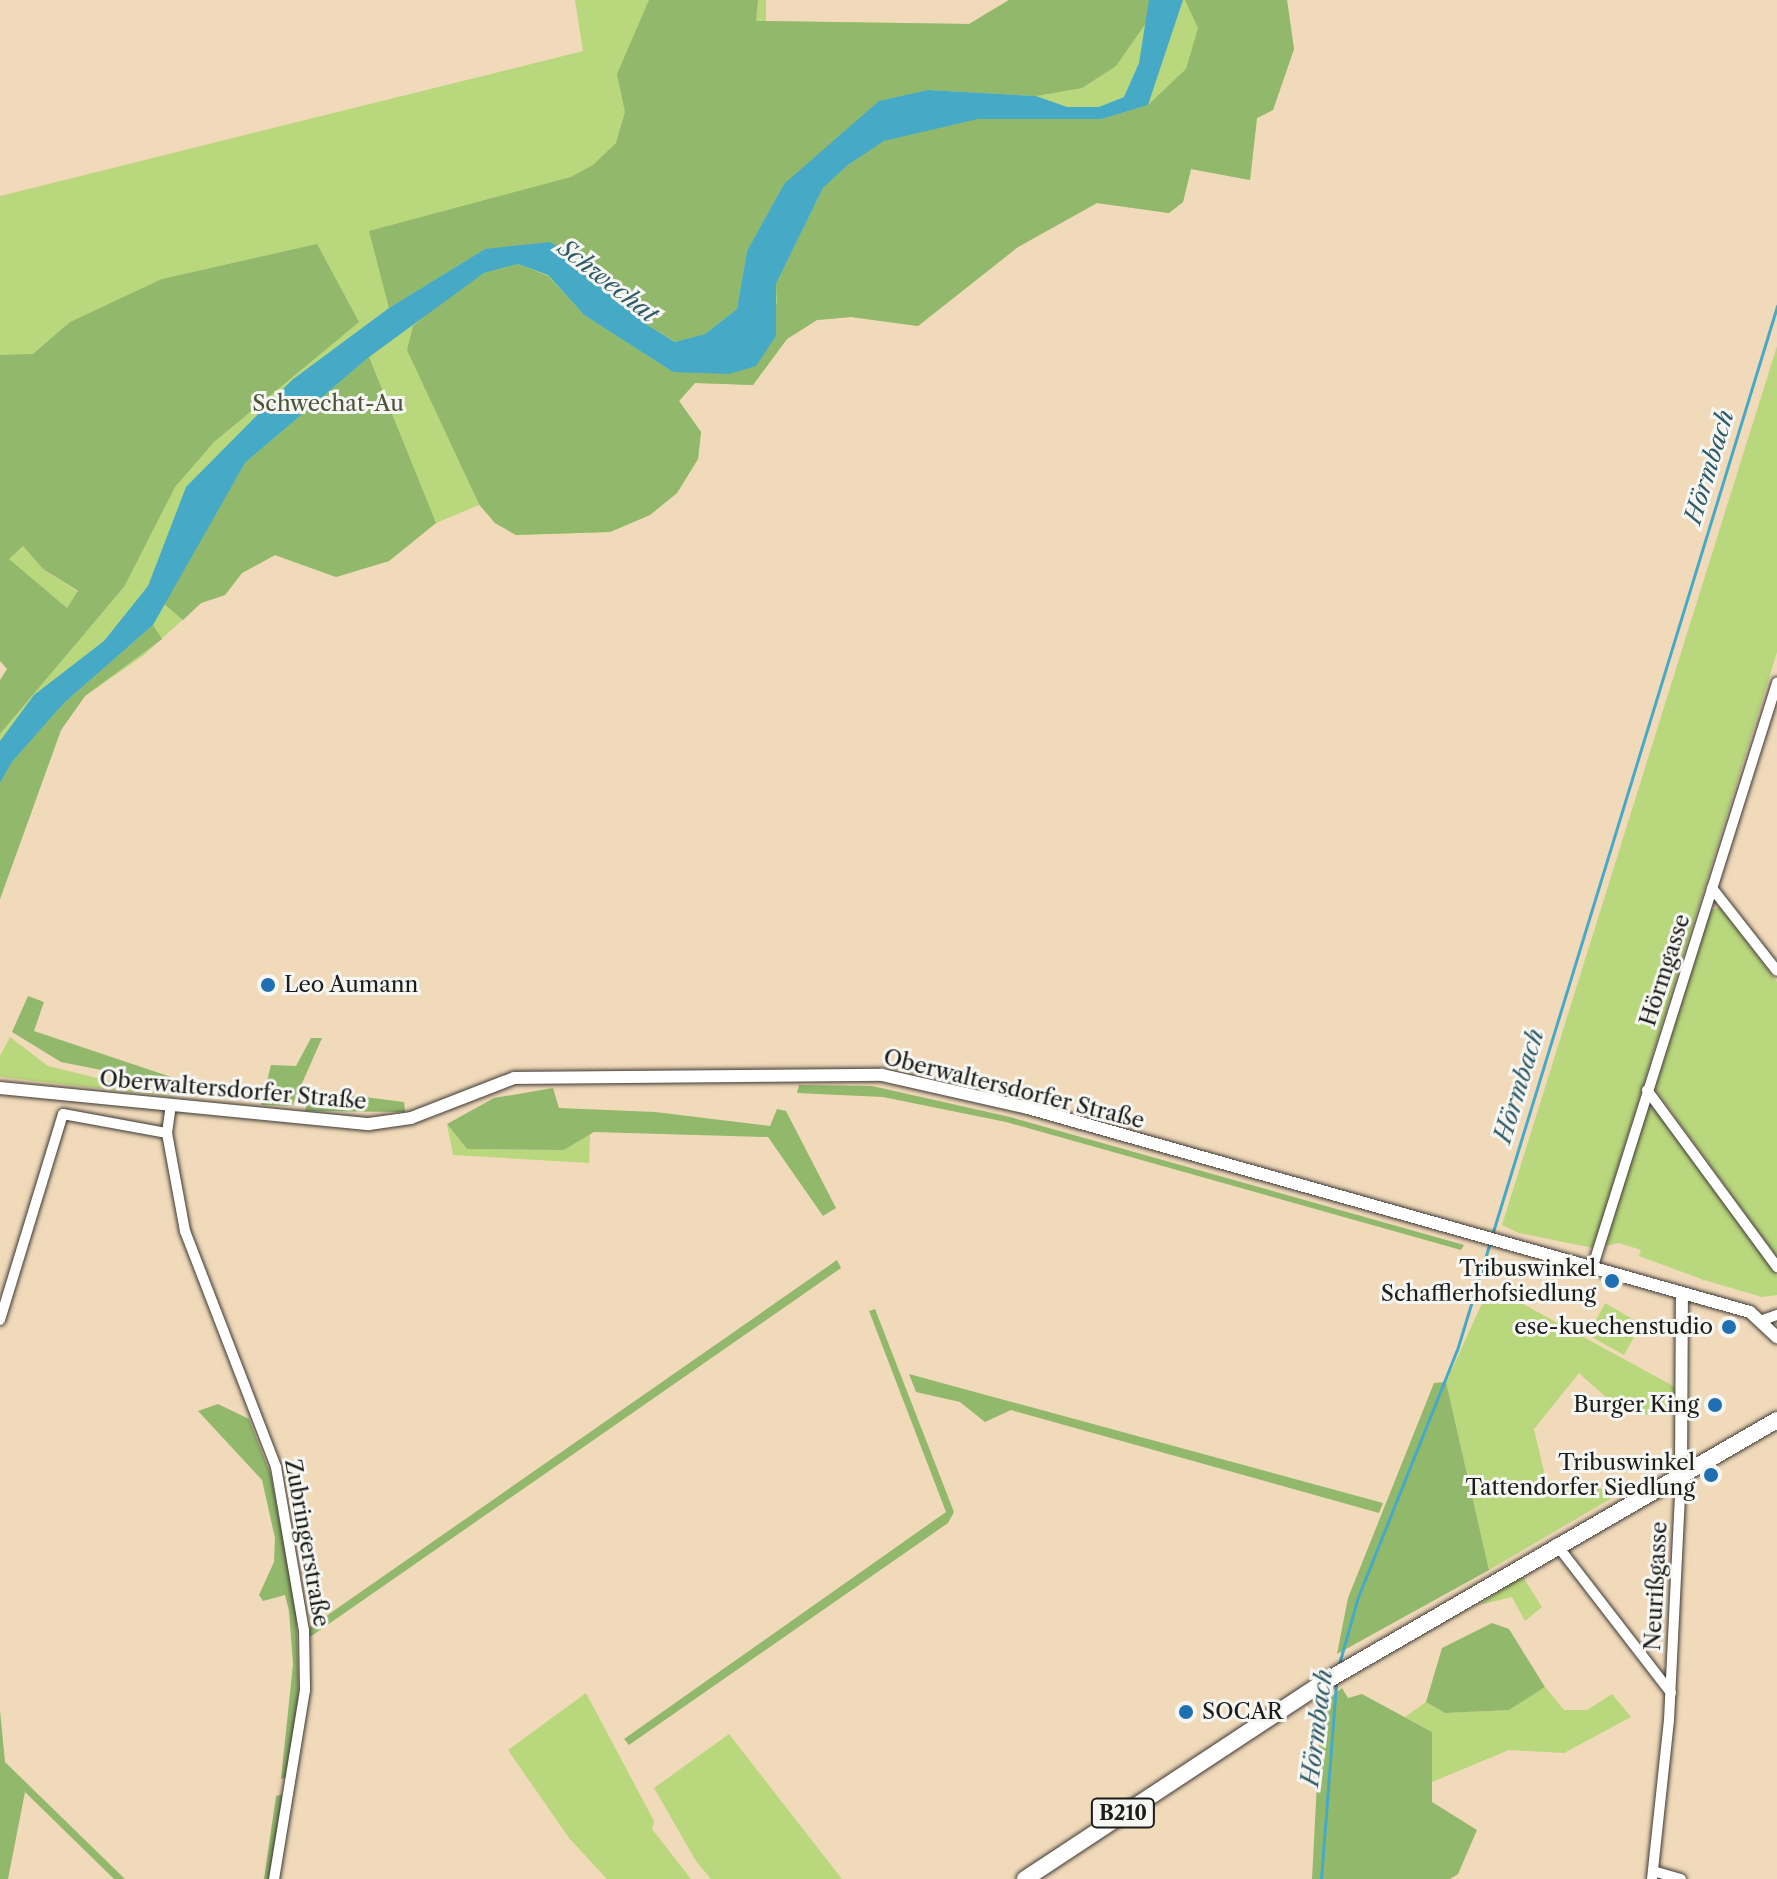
<!DOCTYPE html>
<meta charset="utf-8">
<style>
body{margin:0}
#map{position:relative;width:1777px;height:1879px;overflow:hidden;background:#f1daba;font-family:"Libre Caslon Text",serif}
div>[style]{position:absolute}
[style*='--x']{left:calc(var(--x)*1px);top:calc(var(--y)*1px);width:calc(var(--w)*1px);rotate:calc(var(--a)*1deg)}
.green>*{inset:0;background:#b9d77d}
.forest>*{inset:0;background:#92b86c}
.water>*{inset:0;background:#46aac6}
.stream>*{height:3px;margin:-1.5px;padding:0 1.5px;transform-origin:1.5px;border-radius:1.5px;background:#46aac6}
.roads{filter:drop-shadow(0 0 2px #3c3834) drop-shadow(0 0 2px #3c3834)}
.minor>*{height:10px;margin:-5px;padding:0 5px;transform-origin:5px;border-radius:5px;background:#fff}
.tertiary>*{height:12px;margin:-6px;padding:0 6px;transform-origin:6px;border-radius:6px;background:#fff}
.primary>*{height:16px;margin:-8px;padding:0 8px;transform-origin:8px;border-radius:8px;background:#fff}
.dots>*{width:22px;height:22px;translate:-50% -50%;box-sizing:border-box;border:4px solid #f6f6f2;border-radius:50%}
span{translate:-50% -50%;white-space:nowrap;text-align:center;line-height:1.15;-webkit-text-stroke:6px #f6f6f2;paint-order:stroke}
.shield-label span{padding:2px 6px;background:#f6f6f2;border:2px solid;border-radius:6px;-webkit-text-stroke-width:0}
.shield-label{font-size:20px;color:#1c1c1c;font-weight:700}
.park-label{font-size:22px;color:#4b5439}
.street-label{font-size:22px;color:#1c1c1c}
.poi-label{font-size:22px;color:#1c1c1c}
.left{translate:0 -50%;text-align:left}
.right{translate:-100% -50%;text-align:right}
.water-label{font-size:24px;color:#2f5c68;font-style:italic}
</style>
<div id="map">
<div class="green">
<i style="clip-path:polygon(575px 0,766px 0,766px 21px,969px 24px,1009px 0,1287px 0,1294px 49px,1273px 110px,1257px 118px,1250px 180px,1191px 169px,1183px 202px,1169px 213px,1097px 203px,1018px 247px,918px 326px,851px 317px,817px 320px,787px 339px,753px 385px,695px 383px,679px 401px,701px 432px,698px 459px,677px 493px,650px 515px,610px 532px,516px 535px,495px 523px,479px 505px,436px 523px,389px 561px,336px 577px,275px 555px,242px 573px,225px 595px,201px 603px,144px 655px,85px 696px,61px 730px,0 899px,0 734px,124px 587px,25px 517px,0 539px,0 196px,583px 51px)"></i>
<i style="clip-path:polygon(1777px 346px,1777px 652px,1593px 1248px,1519px 1233px,1502px 1225px)"></i>
<i style="clip-path:polygon(23px 546px,43px 569px,78px 592px,67px 608px,8px 559px)"></i>
<i style="clip-path:polygon(1720px 907px,1777px 982px,1777px 1257px,1655px 1089px,1711px 910px)"></i>
<i style="clip-path:polygon(10px 1037px,48px 1066px,175px 1097px,0 1077px,0 1056px)"></i>
<i style="clip-path:polygon(1648px 1108px,1656px 1109px,1777px 1276px,1777px 1295px,1762px 1297px,1704px 1280px,1639px 1256px,1641px 1250px,1619px 1243px,1605px 1246px)"></i>
<i style="clip-path:polygon(447px 1124px,467px 1149px,564px 1150px,590px 1134px,589px 1163px,453px 1155px)"></i>
<i style="clip-path:polygon(1490px 1286px,1675px 1387px,1675px 1415px,1646px 1415px,1617px 1407px,1579px 1373px,1534px 1429px,1546px 1480px,1622px 1492px,1489px 1570px,1446px 1382px)"></i>
<i style="clip-path:polygon(1605px 1303px,1641px 1324px,1624px 1355px,1588px 1335px)"></i>
<i style="clip-path:polygon(1522px 1575px,1542px 1607px,1525px 1621px,1512px 1597px,1479px 1605px)"></i>
<i style="clip-path:polygon(1545px 1687px,1564px 1710px,1587px 1710px,1612px 1694px,1631px 1717px,1564px 1753px,1509px 1750px,1432px 1782px,1432px 1732px,1405px 1717px,1426px 1702px,1445px 1713px,1509px 1710px)"></i>
<i style="clip-path:polygon(586px 1693px,654px 1821px,652px 1829px,691px 1879px,607px 1879px,569px 1838px,508px 1750px)"></i>
<i style="clip-path:polygon(729px 1734px,792px 1815px,842px 1879px,711px 1879px,696px 1861px,654px 1788px)"></i>
</div>
<div class="forest">
<i style="clip-path:polygon(649px 0,758px 0,756px 21px,969px 24px,1009px 0,1149px 0,1148px 20px,1116px 66px,1082px 88px,1036px 96px,928px 90px,784px 184px,747px 251px,737px 309px,705px 334px,676px 342px,644px 323px,580px 259px,485px 249px,389px 308px,369px 231px,571px 177px,593px 165px,616px 143px,625px 112px,617px 74px)"></i>
<i style="clip-path:polygon(1185px 0,1287px 0,1294px 49px,1273px 110px,1257px 118px,1250px 180px,1191px 169px,1183px 202px,1169px 213px,1097px 203px,1018px 247px,918px 326px,851px 317px,817px 320px,787px 339px,753px 385px,695px 383px,679px 401px,701px 432px,698px 459px,677px 493px,650px 515px,610px 532px,516px 535px,495px 523px,479px 504px,407px 350px,413px 326px,435px 307px,484px 273px,518px 264px,548px 276px,584px 315px,673px 372px,777px 303px,776px 284px,823px 188px,848px 165px,883px 141px,979px 118px,1102px 119px,1148px 105px,1186px 69px,1198px 28px)"></i>
<i style="clip-path:polygon(evenodd,317px 244px,359px 322px,214px 442px,175px 487px,124px 587px,0 734px,0 680px,7px 669px,0 661px,0 355px,33px 354px,70px 322px,162px 279px,317px 244px,23px 546px,43px 569px,78px 591px,67px 608px,9px 559px,23px 546px)"></i>
<i style="clip-path:polygon(369px 357px,436px 523px,389px 561px,336px 577px,275px 555px,242px 573px,225px 595px,201px 603px,183px 620px,164px 604px,245px 463px)"></i>
<i style="clip-path:polygon(153px 625px,162px 639px,85px 696px,61px 730px,0 899px,0 783px,12px 762px,64px 703px)"></i>
<i style="clip-path:polygon(28px 996px,44px 1002px,34px 1031px,180px 1080px,177px 1085px,61px 1062px,12px 1032px)"></i>
<i style="clip-path:polygon(311px 1038px,322px 1038px,292px 1106px,261px 1105px,271px 1065px,296px 1066px)"></i>
<i style="clip-path:polygon(799px 1085px,872px 1086px,1010px 1117px,1464px 1245px,1461px 1250px,1006px 1122px,883px 1097px,797px 1093px)"></i>
<i style="clip-path:polygon(553px 1088px,559px 1108px,655px 1112px,770px 1126px,777px 1109px,786px 1111px,836px 1208px,823px 1216px,768px 1137px,594px 1132px,564px 1150px,467px 1149px,447px 1124px,494px 1098px)"></i>
<i style="clip-path:polygon(310px 1090px,404px 1102px,405px 1112px,305px 1111px)"></i>
<i style="clip-path:polygon(837px 1260px,841px 1268px,310px 1637px,309px 1628px)"></i>
<i style="clip-path:polygon(875px 1309px,954px 1512px,948px 1523px,629px 1745px,624px 1739px,946px 1512px,869px 1311px)"></i>
<i style="clip-path:polygon(909px 1374px,1383px 1503px,1379px 1513px,1011px 1410px,985px 1422px,960px 1402px,916px 1392px)"></i>
<i style="clip-path:polygon(1446px 1382px,1489px 1570px,1337px 1654px,1348px 1598px,1434px 1383px)"></i>
<i style="clip-path:polygon(218px 1404px,249px 1419px,271px 1475px,296px 1607px,299px 1706px,287px 1777px,281px 1779px,293px 1664px,289px 1611px,285px 1595px,263px 1601px,259px 1595px,274px 1562px,275px 1538px,262px 1480px,198px 1411px)"></i>
<i style="clip-path:polygon(1492px 1623px,1509px 1629px,1545px 1687px,1509px 1710px,1445px 1713px,1426px 1702px,1442px 1648px)"></i>
<i style="clip-path:polygon(1342px 1688px,1348px 1698px,1362px 1694px,1432px 1732px,1432px 1802px,1477px 1830px,1458px 1874px,1450px 1879px,1312px 1879px,1321px 1705px)"></i>
<i style="clip-path:polygon(0 1710px,5px 1762px,125px 1879px,114px 1879px,25px 1792px,8px 1879px,0 1879px)"></i>
<i style="clip-path:polygon(284px 1794px,271px 1879px,264px 1879px,276px 1796px)"></i>
</div>
<div class="water">
<i style="clip-path:polygon(1149px 0,1183px 0,1148px 105px,1102px 119px,978px 119px,884px 141px,848px 165px,823px 188px,776px 284px,776px 336px,756px 366px,729px 374px,673px 372px,584px 315px,548px 275px,518px 264px,484px 273px,369px 357px,245px 463px,153px 625px,64px 703px,12px 762px,0 783px,0 741px,34px 695px,104px 641px,148px 586px,186px 487px,292px 380px,389px 308px,485px 249px,550px 242px,580px 259px,644px 323px,675px 342px,705px 334px,737px 309px,747px 251px,784px 184px,879px 101px,928px 90px,1036px 96px,1067px 107px,1099px 107px,1124px 97px,1139px 63px)"></i>
</div>
<div class="stream">
<i style="--x:1492;--y:1235;--w:972;--a:-72.94"></i>
<i style="--x:1339;--y:1664;--w:70;--a:-74.2"></i>
<i style="--x:1358;--y:1597;--w:266;--a:-68.2"></i>
<i style="--x:1457;--y:1350;--w:113;--a:-73"></i>
<i style="--x:1321;--y:1879;--w:196;--a:-85.6"></i>
</div>
<div class="roads">
<div class="minor">
<i style="--x:1712;--y:888;--w:105;--a:51.9"></i>
<i style="--x:1647;--y:1090;--w:220;--a:53.7"></i>
<i style="--x:167;--y:1133;--w:100;--a:79.6"></i>
<i style="--x:185;--y:1231;--w:253;--a:68.9"></i>
<i style="--x:276;--y:1467;--w:165;--a:80.3"></i>
<i style="--x:304;--y:1630;--w:60;--a:89"></i>
<i style="--x:305;--y:1690;--w:192;--a:99.3"></i>
<i style="--x:1592;--y:1269;--w:615;--a:-72.48"></i>
<i style="--x:0;--y:1320;--w:215;--a:-73"></i>
<i style="--x:63;--y:1114;--w:106;--a:10.4"></i>
<i style="--x:167;--y:1133;--w:28;--a:-82"></i>
<i style="--x:1763;--y:1320;--w:15;--a:-20"></i>
<i style="--x:1556;--y:1544;--w:188;--a:52.3"></i>
<i style="--x:1653;--y:1871;--w:29;--a:16"></i>
<i style="--x:1652;--y:1879;--w:160;--a:-83.9"></i>
<i style="--x:1669;--y:1720;--w:246;--a:-87.2"></i>
</div>
<div class="tertiary">
<i style="--x:0;--y:1088;--w:371;--a:5.6"></i>
<i style="--x:369;--y:1124;--w:42;--a:-8.1"></i>
<i style="--x:411;--y:1118;--w:110;--a:-21.2"></i>
<i style="--x:514;--y:1078;--w:368;--a:-0.5"></i>
<i style="--x:882;--y:1075;--w:150;--a:12.7"></i>
<i style="--x:1028;--y:1108;--w:750;--a:15.78"></i>
<i style="--x:1750;--y:1312;--w:37;--a:43"></i>
<i style="--x:1681;--y:1472;--w:178;--a:-89.7"></i>
</div>
<div class="primary">
<i style="--x:1025;--y:1879;--w:352;--a:-33.4"></i>
<i style="--x:1319;--y:1685;--w:529;--a:-30.05"></i>
</div>
</div>
<div class="dots">
<i style="left:268px;top:985px;background:#1f6fb2"></i>
<i style="left:1612px;top:1281px;background:#1f6fb2"></i>
<i style="left:1729px;top:1327px;background:#1f6fb2"></i>
<i style="left:1715px;top:1405px;background:#1f6fb2"></i>
<i style="left:1711px;top:1475px;background:#1f6fb2"></i>
<i style="left:1186px;top:1712px;background:#1f6fb2"></i>
</div>
<div class="shield-label">
<span style="left:1123px;top:1813px">B210</span>
</div>
<div class="park-label">
<span style="left:328px;top:404px">Schwechat-Au</span>
</div>
<div class="street-label">
<span style="left:1665px;top:970px;rotate:-72deg">Hörmgasse</span>
<span style="left:1014px;top:1089px;rotate:14deg">Oberwaltersdorfer Straße</span>
<span style="left:233px;top:1090px;rotate:5deg">Oberwaltersdorfer Straße</span>
<span style="left:307px;top:1543px;rotate:80deg">Zubringerstraße</span>
<span style="left:1656px;top:1586px;rotate:-87deg">Neurißgasse</span>
</div>
<div class="poi-label">
<span class="left" style="left:284px;top:985px">Leo Aumann</span>
<span class="right" style="left:1596px;top:1281px">Tribuswinkel<br>Schafflerhofsiedlung</span>
<span class="right" style="left:1713px;top:1327px">ese-kuechenstudio</span>
<span class="right" style="left:1699px;top:1405px">Burger King</span>
<span class="right" style="left:1695px;top:1475px">Tribuswinkel<br>Tattendorfer Siedlung</span>
<span class="left" style="left:1202px;top:1712px">SOCAR</span>
</div>
<div class="water-label">
<span style="left:608px;top:281px;rotate:38deg">Schwechat</span>
<span style="left:1709px;top:467px;rotate:-73deg">Hörmbach</span>
<span style="left:1519px;top:1086px;rotate:-73deg">Hörmbach</span>
<span style="left:1317px;top:1728px;rotate:-83deg">Hörmbach</span>
</div>
</div>
